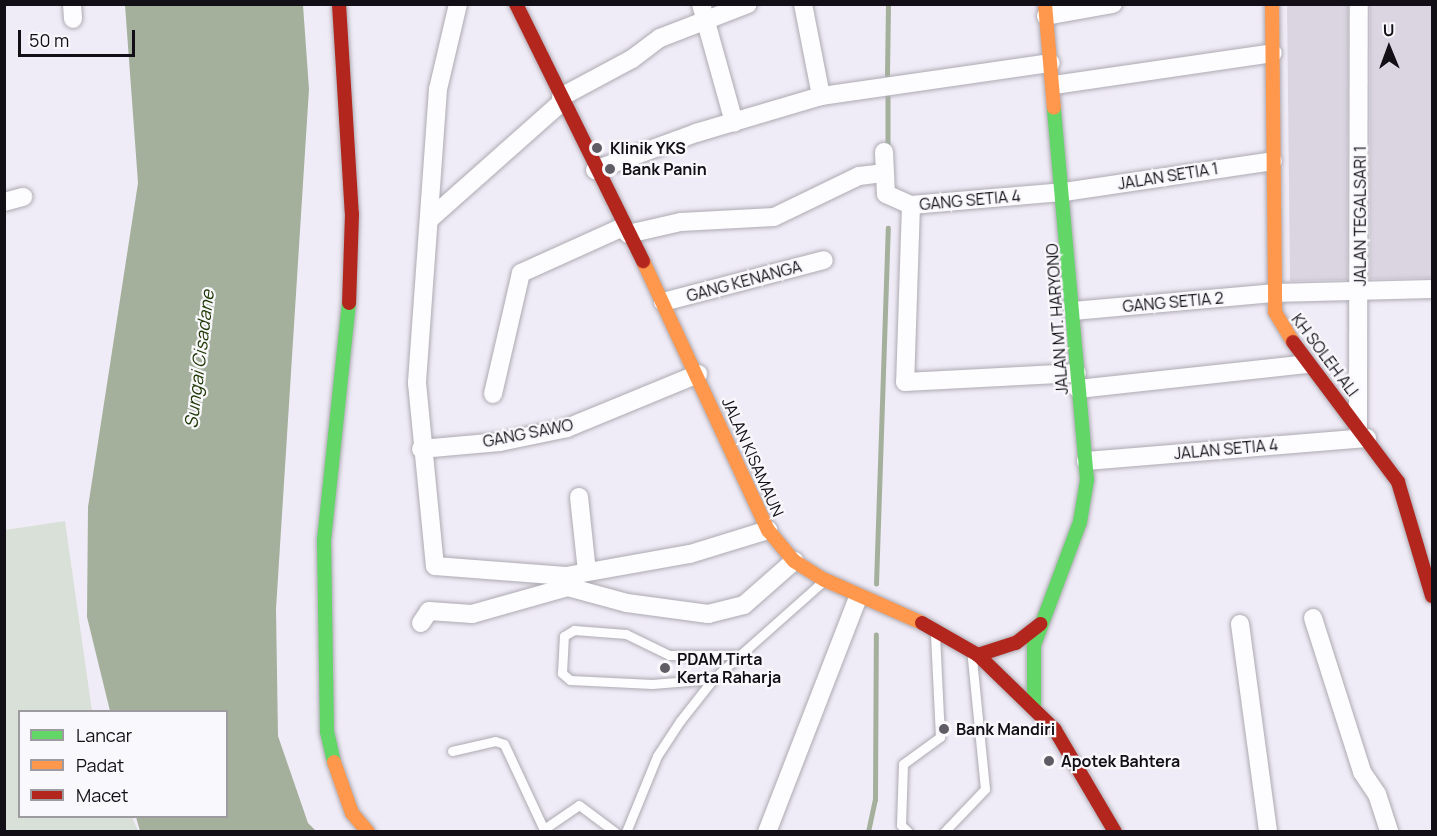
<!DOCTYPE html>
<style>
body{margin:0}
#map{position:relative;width:1437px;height:836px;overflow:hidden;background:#f0ecf7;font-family:Manrope,sans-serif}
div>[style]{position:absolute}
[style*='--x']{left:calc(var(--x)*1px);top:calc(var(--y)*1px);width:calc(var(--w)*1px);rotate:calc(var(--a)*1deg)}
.green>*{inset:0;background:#d9e0d7}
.water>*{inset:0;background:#a4b09c}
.stream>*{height:4.5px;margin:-2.25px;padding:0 2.25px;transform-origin:2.25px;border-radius:2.25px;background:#a4b09c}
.building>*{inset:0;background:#dad5e1}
.roads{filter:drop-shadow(0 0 2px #adaab2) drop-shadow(0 0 2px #adaab2)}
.lane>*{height:9px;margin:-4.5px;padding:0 4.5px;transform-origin:4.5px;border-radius:4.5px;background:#fdfcfe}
.street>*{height:18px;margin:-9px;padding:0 9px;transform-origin:9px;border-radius:9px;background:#fdfcfe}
.fast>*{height:14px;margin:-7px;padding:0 7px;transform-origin:7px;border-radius:7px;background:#63d668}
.slow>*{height:14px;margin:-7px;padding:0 7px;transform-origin:7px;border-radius:7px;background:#ff974d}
.jam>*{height:14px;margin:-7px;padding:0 7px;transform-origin:7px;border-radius:7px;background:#b3261e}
.dots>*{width:16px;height:16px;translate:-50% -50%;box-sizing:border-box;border:3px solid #f9f8fc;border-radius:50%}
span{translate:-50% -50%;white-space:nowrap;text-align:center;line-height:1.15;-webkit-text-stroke:4.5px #f9f8fc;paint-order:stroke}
.poi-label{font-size:16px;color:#120f16;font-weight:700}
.left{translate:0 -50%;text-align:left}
.street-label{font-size:16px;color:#120f16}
.water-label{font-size:18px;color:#1d3702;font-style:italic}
.frame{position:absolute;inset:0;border:6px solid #120f16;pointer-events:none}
.legend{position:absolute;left:18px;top:710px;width:210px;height:108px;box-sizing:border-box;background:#f9f8fc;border:2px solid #9d9ba0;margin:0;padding:8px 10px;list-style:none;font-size:18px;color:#120f16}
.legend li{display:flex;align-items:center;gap:12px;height:30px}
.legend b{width:30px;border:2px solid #9d9ba0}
.north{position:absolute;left:1359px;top:18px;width:60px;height:60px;-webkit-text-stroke:4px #f9f8fc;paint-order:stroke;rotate:359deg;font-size:16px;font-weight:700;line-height:24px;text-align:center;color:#120f16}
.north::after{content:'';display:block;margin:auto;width:21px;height:27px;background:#120f16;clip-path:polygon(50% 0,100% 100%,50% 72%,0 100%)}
.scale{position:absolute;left:18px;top:30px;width:117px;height:27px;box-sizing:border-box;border:3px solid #120f16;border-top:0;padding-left:8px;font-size:18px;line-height:21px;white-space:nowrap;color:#120f16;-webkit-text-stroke:4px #f9f8fc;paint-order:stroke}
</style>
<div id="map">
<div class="green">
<i style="clip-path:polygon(65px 521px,92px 711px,20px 712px,20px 816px,132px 817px,138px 831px,5px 831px,5px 530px)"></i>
</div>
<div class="water">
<i style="clip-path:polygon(125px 5px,303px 5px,309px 89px,276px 609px,278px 736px,308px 823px,316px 831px,140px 831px,136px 817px,226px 816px,226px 712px,110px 711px,87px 617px,88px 507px,138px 183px)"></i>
</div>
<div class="stream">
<i style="--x:887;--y:75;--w:71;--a:-89.2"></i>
<i style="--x:888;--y:97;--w:51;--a:90"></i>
<i style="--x:876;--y:584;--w:356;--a:-88.1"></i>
<i style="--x:868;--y:832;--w:33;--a:-78"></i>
<i style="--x:875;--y:800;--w:165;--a:-89.7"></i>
</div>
<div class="building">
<i style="clip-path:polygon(1287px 4px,1348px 4px,1347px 280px,1290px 281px)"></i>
<i style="clip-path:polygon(1370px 4px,1432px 4px,1432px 278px,1370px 279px)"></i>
</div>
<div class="roads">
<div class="lane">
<i style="--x:713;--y:679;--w:61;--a:175.3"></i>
<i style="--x:652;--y:684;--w:82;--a:-177.2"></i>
<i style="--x:570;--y:680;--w:11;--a:-139"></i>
<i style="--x:562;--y:673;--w:37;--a:-87"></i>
<i style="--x:564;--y:636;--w:12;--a:-31"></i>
<i style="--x:574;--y:630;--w:52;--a:4.4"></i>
<i style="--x:626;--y:634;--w:48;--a:26"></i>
<i style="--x:669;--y:655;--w:71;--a:0"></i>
<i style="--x:452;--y:751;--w:44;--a:-13.1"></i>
<i style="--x:495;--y:741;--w:9;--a:18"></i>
<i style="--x:504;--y:744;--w:97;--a:65"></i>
<i style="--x:544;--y:829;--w:42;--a:-34.4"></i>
<i style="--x:579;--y:805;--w:45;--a:36.9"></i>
<i style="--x:626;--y:832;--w:82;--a:-67.8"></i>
<i style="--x:657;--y:756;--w:42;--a:-56.7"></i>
<i style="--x:680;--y:721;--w:53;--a:-51.8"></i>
<i style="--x:713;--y:679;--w:144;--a:-41.6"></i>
<i style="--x:908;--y:832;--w:10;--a:-135"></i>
<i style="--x:901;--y:825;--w:61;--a:-88.1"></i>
<i style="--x:903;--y:764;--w:46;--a:-36.1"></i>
<i style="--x:940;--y:737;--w:103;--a:-92.8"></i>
<i style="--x:944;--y:832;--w:59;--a:-46.4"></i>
<i style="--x:985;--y:789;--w:132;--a:-95.7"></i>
</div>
<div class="street">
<i style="--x:72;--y:4;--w:15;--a:86"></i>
<i style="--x:458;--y:4;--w:87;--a:103.2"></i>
<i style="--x:438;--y:89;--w:295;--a:94.1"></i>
<i style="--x:417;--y:383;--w:184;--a:84.4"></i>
<i style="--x:435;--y:566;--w:131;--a:4.4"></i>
<i style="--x:566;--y:576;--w:126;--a:-10.1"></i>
<i style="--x:690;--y:554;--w:82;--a:-17.1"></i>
<i style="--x:701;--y:4;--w:123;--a:74.4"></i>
<i style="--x:803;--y:4;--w:94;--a:78.9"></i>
<i style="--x:1046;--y:16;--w:68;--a:-10.2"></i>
<i style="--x:1054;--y:85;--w:221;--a:-8.3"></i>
<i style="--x:561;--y:97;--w:81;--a:-28.2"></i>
<i style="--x:632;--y:59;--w:35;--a:-37"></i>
<i style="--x:660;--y:38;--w:94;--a:-21.1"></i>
<i style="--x:884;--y:152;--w:42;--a:87.3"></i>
<i style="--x:886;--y:194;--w:27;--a:24"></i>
<i style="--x:911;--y:205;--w:154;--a:-4.9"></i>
<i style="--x:1064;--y:192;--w:211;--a:-8.4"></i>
<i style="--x:595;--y:170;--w:108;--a:-20.1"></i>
<i style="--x:696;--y:133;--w:130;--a:-16.5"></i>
<i style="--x:821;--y:96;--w:232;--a:-8.2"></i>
<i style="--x:4;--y:202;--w:20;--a:-15"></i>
<i style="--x:911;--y:205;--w:177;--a:91.9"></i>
<i style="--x:905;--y:382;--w:172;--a:-3"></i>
<i style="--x:431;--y:218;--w:176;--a:-41.6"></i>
<i style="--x:628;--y:234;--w:54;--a:-12.8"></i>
<i style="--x:681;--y:222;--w:93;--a:-3.1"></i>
<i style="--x:774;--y:217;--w:94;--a:-25.8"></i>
<i style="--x:859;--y:176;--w:24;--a:-7"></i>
<i style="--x:663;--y:302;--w:166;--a:-14.6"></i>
<i style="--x:1073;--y:311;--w:201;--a:-5.1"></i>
<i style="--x:1273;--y:293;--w:159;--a:-1.4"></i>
<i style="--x:1078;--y:389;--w:230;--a:-6.2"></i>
<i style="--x:493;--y:394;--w:124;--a:-77"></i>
<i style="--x:521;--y:273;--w:112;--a:-24.3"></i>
<i style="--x:1358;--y:427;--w:423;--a:-89.9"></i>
<i style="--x:421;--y:449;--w:79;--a:-5.1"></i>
<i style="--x:500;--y:442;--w:68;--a:-11.8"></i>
<i style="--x:567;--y:428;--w:142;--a:-22.4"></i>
<i style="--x:1086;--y:461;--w:282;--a:-4.7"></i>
<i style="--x:579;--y:497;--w:75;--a:83.9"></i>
<i style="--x:566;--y:576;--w:11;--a:80"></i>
<i style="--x:568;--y:587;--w:61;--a:15.2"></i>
<i style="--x:627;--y:603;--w:82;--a:7.7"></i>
<i style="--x:708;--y:614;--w:37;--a:-14"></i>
<i style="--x:744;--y:605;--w:67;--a:-41.3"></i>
<i style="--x:1313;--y:618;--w:162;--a:72.3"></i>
<i style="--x:1362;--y:772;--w:27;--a:56"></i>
<i style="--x:1377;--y:794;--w:40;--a:72"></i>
<i style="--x:421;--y:623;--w:14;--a:-56"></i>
<i style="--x:429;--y:611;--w:43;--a:4"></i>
<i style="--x:472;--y:614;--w:100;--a:-15.7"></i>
<i style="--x:1240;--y:624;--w:210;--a:82.3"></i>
<i style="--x:767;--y:832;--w:252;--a:-68.8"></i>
</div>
<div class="fast">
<i style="--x:1034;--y:705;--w:60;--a:-90"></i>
<i style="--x:1034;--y:645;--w:131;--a:-69.5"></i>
<i style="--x:1080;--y:522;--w:43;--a:-80.5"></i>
<i style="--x:1087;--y:480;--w:373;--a:-95.1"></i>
<i style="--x:334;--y:762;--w:31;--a:-103"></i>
<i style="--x:327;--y:732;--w:192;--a:-90.9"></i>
<i style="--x:324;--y:540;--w:238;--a:-84"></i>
</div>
<div class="slow">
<i style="--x:1045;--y:4;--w:104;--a:85.1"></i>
<i style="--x:1272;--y:4;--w:308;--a:89.4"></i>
<i style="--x:1275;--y:312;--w:35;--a:59"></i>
<i style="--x:643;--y:261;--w:297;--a:65.1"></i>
<i style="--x:768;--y:530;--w:40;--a:50"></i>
<i style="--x:794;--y:561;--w:36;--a:32"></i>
<i style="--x:825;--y:580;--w:106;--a:23.9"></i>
<i style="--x:334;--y:762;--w:54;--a:70.6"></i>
<i style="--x:352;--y:813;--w:25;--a:50"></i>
</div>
<div class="jam">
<i style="--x:339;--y:4;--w:210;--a:86.5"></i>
<i style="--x:352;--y:214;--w:89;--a:91.9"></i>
<i style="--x:516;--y:4;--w:287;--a:63.7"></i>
<i style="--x:1293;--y:342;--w:175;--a:53.1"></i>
<i style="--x:1398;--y:482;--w:119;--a:73.4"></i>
<i style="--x:922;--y:623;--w:64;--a:29.7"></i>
<i style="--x:978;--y:655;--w:107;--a:44.2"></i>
<i style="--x:1055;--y:730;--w:118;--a:59.5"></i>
<i style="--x:978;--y:655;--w:40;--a:-18"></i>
<i style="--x:1016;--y:643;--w:31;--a:-38"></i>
</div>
</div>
<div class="dots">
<i style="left:597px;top:148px;background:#605c65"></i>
<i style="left:610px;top:169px;background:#605c65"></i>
<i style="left:665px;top:668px;background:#605c65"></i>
<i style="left:944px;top:729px;background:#605c65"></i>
<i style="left:1049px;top:761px;background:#605c65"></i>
</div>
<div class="poi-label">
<span class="left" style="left:610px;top:148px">Klinik YKS</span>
<span class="left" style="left:622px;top:169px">Bank Panin</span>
<span class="left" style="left:677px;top:668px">PDAM Tirta<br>Kerta Raharja</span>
<span class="left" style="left:956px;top:729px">Bank Mandiri</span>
<span class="left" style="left:1061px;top:761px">Apotek Bahtera</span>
</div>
<div class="street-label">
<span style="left:1168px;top:176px;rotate:-9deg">JALAN SETIA 1</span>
<span style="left:970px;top:200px;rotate:-5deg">GANG SETIA 4</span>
<span style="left:1360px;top:216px;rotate:-90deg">JALAN TEGALSARI 1</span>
<span style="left:744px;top:281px;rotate:-15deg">GANG KENANGA</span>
<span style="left:1173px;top:302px;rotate:-5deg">GANG SETIA 2</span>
<span style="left:1057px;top:319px;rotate:-94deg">JALAN MT. HARYONO</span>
<span style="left:1325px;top:355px;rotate:53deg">KH SOLEH ALI</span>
<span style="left:528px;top:433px;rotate:-11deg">GANG SAWO</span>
<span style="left:1226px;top:449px;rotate:-5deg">JALAN SETIA 4</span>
<span style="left:753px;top:457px;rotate:66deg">JALAN KISAMAUN</span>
</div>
<div class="water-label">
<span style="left:199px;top:359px;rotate:-83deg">Sungai Cisadane</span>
</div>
<div class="frame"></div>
<ul class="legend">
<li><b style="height:8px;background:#63d668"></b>Lancar</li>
<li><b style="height:8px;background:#ff974d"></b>Padat</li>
<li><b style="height:8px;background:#b3261e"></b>Macet</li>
</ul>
<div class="north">U</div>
<div class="scale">50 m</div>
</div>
